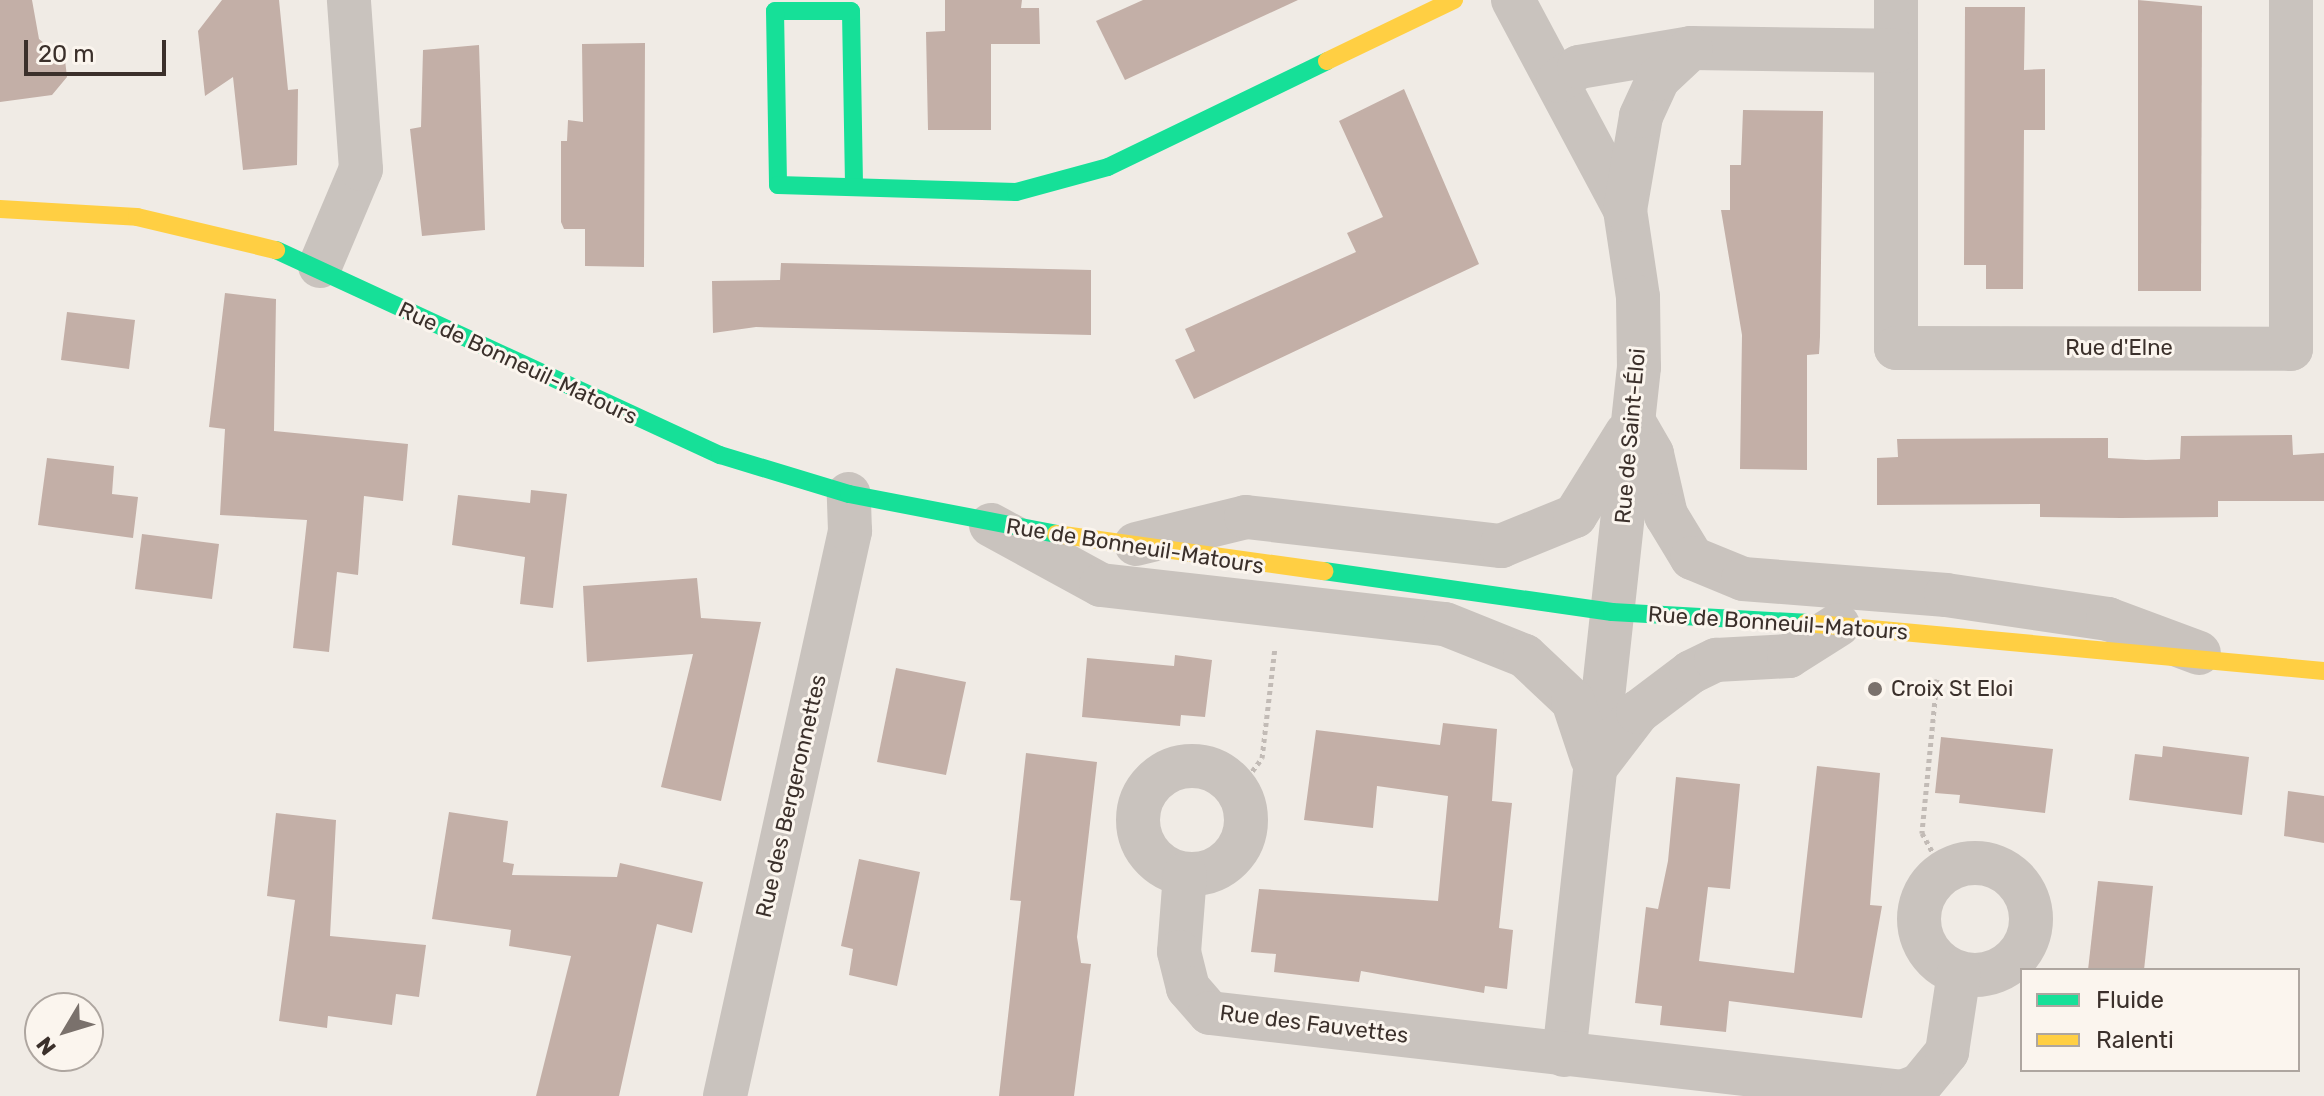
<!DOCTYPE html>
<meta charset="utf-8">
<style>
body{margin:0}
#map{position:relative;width:2324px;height:1096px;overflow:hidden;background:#f0ebe5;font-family:Rubik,sans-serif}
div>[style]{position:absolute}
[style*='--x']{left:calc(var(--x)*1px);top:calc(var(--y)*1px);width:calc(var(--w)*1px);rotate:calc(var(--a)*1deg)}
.building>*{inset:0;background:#c3afa7}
.path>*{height:5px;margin-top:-2.5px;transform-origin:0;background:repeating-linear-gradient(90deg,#c2bbb6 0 4px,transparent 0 8px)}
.street>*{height:44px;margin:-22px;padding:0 22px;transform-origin:22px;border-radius:22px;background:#c9c3be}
.street>.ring{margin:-22px;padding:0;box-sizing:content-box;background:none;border:44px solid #c9c3be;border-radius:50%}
.fast>*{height:18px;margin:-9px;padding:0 9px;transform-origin:9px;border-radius:9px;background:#16e098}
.slow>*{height:18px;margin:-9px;padding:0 9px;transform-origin:9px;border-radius:9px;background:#ffcf43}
.dots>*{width:22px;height:22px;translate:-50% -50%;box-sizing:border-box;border:4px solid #fbf5ee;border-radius:50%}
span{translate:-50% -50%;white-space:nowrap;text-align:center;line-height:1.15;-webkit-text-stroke:6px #fbf5ee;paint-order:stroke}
.street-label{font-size:22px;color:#3b302b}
.poi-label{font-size:22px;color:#3b302b}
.left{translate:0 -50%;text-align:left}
.legend{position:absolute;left:2020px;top:968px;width:280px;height:104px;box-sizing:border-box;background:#fbf5ee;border:2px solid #aea6a0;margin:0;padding:10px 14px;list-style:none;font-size:24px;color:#3b302b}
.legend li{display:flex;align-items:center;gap:16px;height:40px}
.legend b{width:40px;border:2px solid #aea6a0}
.north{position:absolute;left:24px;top:992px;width:80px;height:80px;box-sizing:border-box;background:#fbf5ee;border:2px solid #aea6a0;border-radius:50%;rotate:232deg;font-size:22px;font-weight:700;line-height:32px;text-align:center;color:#3b302b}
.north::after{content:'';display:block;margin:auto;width:28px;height:36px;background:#7a716c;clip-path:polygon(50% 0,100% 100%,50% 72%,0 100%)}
.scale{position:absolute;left:24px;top:40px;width:142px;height:36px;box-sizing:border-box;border:4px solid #3b302b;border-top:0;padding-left:10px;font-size:24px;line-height:28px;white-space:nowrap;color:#3b302b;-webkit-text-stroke:6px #fbf5ee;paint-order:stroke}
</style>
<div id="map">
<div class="building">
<i style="clip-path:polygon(0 0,32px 0,39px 39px,65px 60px,67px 77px,52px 95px,0 102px)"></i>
<i style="clip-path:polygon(222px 0,279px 0,288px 90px,298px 89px,297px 165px,243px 170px,233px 77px,205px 96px,198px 31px)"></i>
<i style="clip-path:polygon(945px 0,1022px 0,1021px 8px,1039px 8px,1040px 44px,991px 44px,991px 130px,928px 130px,926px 32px,945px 31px)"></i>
<i style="clip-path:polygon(1143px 0,1298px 0,1125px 80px,1096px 21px)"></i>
<i style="clip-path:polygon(2138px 0,2202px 6px,2201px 291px,2138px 291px)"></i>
<i style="clip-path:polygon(1965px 7px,2025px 7px,2024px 70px,2045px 69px,2045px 130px,2024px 130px,2023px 289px,1986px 289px,1986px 265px,1964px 265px)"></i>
<i style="clip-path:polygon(645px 43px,644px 267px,585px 266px,585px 229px,564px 229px,561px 222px,561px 141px,567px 141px,568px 120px,583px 122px,582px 44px)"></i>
<i style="clip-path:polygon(479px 45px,485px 230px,422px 236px,410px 129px,421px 127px,423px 50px)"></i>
<i style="clip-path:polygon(1404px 89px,1479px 264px,1194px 399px,1175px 360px,1195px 351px,1185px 329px,1356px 252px,1347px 233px,1383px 217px,1339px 121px)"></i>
<i style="clip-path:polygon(1743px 110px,1823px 111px,1820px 337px,1819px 354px,1807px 355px,1807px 470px,1740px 469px,1742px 335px,1721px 210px,1730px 210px,1730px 165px,1741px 165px)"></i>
<i style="clip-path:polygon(781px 263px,1091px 270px,1091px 335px,756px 327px,713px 333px,712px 281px,780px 280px)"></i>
<i style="clip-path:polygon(225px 293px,276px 299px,274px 431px,408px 444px,403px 501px,364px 496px,358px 575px,337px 572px,329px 652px,293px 648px,307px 520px,220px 515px,225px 429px,209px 427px)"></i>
<i style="clip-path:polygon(67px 312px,135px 320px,129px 369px,61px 360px)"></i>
<i style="clip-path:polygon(2292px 435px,2293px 455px,2324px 453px,2324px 501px,2218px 501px,2218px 517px,2121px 518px,2040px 517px,2040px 504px,1877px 505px,1877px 458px,1898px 457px,1897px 439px,2108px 438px,2108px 458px,2146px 460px,2180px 459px,2181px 436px)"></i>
<i style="clip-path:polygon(47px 458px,114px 466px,112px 494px,138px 497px,133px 538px,38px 525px)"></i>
<i style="clip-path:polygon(531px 490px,567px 494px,553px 608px,520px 604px,525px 557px,452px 545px,458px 495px,530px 503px)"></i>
<i style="clip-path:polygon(142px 534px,219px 544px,212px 599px,135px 589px)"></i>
<i style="clip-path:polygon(697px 578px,701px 618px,761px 622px,721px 801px,661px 787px,693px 654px,587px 662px,583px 586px)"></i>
<i style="clip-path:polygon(1175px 655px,1212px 660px,1205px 717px,1181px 715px,1180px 726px,1082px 717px,1087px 658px,1174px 666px)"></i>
<i style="clip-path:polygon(896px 668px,966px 682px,946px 775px,877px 762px)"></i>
<i style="clip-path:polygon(1443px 723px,1497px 729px,1492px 801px,1512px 803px,1499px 928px,1513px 930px,1507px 989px,1485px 986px,1484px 993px,1361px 971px,1359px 982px,1274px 972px,1276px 954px,1251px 952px,1259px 889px,1438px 901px,1448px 796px,1377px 786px,1373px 828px,1304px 820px,1316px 730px,1440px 745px)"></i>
<i style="clip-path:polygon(1941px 737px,2053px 749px,2045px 813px,1959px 803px,1960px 795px,1935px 793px)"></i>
<i style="clip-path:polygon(2163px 746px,2249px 757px,2242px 815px,2129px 800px,2135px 754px,2162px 757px)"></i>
<i style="clip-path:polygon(1026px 753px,1097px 762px,1077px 937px,1081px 963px,1091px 964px,1074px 1096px,999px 1096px,1021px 901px,1010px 900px)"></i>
<i style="clip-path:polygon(1817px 766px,1880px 773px,1870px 905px,1882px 906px,1862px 1018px,1729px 1001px,1726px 1032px,1660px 1025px,1662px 1006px,1635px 1003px,1646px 907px,1658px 909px,1668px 861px,1676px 777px,1740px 784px,1730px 889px,1708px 887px,1699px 961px,1794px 973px)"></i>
<i style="clip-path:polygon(2288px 791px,2324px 796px,2324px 843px,2284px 836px)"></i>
<i style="clip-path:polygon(449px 812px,508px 821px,503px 862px,514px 864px,512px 875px,617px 877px,620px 863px,703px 882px,692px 933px,657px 924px,619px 1096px,536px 1096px,571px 956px,509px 946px,511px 930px,432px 919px)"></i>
<i style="clip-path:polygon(276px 813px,336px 820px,330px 936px,426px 945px,419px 997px,396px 994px,392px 1025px,328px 1016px,327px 1028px,279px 1021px,295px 900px,267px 896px)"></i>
<i style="clip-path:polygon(859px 859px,920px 872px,897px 986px,849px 975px,853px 949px,841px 946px)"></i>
<i style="clip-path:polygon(2098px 881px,2153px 886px,2144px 970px,2088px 970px)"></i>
</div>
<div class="path">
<i style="--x:1937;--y:679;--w:155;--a:95.6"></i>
<i style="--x:1922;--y:833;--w:46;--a:61.2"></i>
<i style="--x:1238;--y:790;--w:40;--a:-53"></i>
<i style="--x:1262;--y:758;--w:111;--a:-83.3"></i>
</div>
<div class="street">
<i style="--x:1513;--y:0;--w:238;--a:61.9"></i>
<i style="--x:1625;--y:210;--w:88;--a:81.5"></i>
<i style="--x:1638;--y:297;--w:70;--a:89.2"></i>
<i style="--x:1639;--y:367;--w:692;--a:96.22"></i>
<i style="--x:1896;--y:0;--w:348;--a:90"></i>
<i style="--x:1896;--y:348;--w:395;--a:0.1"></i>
<i style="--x:2291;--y:349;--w:349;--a:-90"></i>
<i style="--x:1558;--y:81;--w:25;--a:-34"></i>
<i style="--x:1579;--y:67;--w:114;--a:-9.6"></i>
<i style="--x:1691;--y:48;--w:205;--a:0.8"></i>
<i style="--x:1625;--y:210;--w:95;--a:-80.3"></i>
<i style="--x:1641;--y:116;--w:41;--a:-65.3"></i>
<i style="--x:1658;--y:79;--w:45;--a:-43.2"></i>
<i style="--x:320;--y:266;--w:105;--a:-67.1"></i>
<i style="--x:361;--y:169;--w:169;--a:-94.1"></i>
<i style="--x:1635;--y:424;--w:34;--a:60"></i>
<i style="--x:1652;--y:454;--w:63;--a:77.1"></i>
<i style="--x:1666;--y:515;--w:50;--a:58.8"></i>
<i style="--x:1692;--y:558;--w:55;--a:22.4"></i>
<i style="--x:1743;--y:579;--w:204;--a:4.5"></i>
<i style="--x:1946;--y:595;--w:164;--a:8.4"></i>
<i style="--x:2108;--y:619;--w:97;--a:20.5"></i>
<i style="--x:991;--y:525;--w:125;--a:28.6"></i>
<i style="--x:1101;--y:585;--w:346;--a:6.5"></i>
<i style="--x:1445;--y:624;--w:86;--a:21.8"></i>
<i style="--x:1525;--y:656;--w:66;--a:43.2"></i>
<i style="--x:1573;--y:701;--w:60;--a:71.6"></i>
<i style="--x:1136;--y:544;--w:113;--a:-13.8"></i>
<i style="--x:1246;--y:517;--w:257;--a:6.5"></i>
<i style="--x:1501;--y:546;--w:80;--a:-22.1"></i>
<i style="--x:1575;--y:516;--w:97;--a:-58.1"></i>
<i class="ring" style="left:1138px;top:766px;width:64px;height:64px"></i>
<i style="--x:1595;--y:768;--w:71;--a:-52.5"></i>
<i style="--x:1638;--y:712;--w:66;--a:-37"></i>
<i style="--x:1691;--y:672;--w:28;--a:-26"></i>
<i style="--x:1716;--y:660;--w:73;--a:-3.1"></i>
<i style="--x:1789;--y:656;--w:58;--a:-32.3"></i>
<i class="ring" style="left:1919px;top:863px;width:68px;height:68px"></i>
<i style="--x:1185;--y:874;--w:78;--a:94.4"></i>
<i style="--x:1179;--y:952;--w:37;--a:76"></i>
<i style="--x:1188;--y:988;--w:33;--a:49"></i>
<i style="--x:1210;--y:1013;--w:696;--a:6.51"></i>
<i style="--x:1902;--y:1092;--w:19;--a:-21"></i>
<i style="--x:1920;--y:1085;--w:43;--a:-50.7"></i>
<i style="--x:1947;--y:1052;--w:80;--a:-81.4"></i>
<i style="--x:725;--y:1096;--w:579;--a:-77.52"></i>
<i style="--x:850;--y:531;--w:37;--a:-92"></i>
</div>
<div class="fast">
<i style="--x:854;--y:184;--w:173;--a:-91"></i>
<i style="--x:851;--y:11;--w:76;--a:180"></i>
<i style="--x:775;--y:11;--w:174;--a:89"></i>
<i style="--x:778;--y:185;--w:238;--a:1.7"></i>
<i style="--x:1016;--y:192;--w:95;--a:-15.2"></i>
<i style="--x:1108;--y:167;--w:243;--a:-25.8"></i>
<i style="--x:276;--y:250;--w:489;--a:24.8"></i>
<i style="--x:720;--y:455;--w:135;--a:16.8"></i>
<i style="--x:849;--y:494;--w:211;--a:10.9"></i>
<i style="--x:1324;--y:571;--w:291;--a:8.1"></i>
<i style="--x:1612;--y:612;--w:194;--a:3.2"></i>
</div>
<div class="slow">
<i style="--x:1327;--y:61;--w:141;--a:-25.7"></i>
<i style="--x:0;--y:209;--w:137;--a:3.3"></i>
<i style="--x:137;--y:217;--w:143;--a:13.4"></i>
<i style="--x:1056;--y:534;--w:271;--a:7.9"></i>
<i style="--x:1806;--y:623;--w:520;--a:5.29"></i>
</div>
<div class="dots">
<i style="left:1875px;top:689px;background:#7a716c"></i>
</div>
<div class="street-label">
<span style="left:2119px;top:348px">Rue d'Elne</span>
<span style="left:518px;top:363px;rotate:25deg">Rue de Bonneuil-Matours</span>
<span style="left:1630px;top:436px;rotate:-85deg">Rue de Saint-Éloi</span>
<span style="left:1135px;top:546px;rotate:9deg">Rue de Bonneuil-Matours</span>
<span style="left:1778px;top:623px;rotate:4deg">Rue de Bonneuil-Matours</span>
<span style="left:791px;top:796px;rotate:-77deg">Rue des Bergeronnettes</span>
<span style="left:1314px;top:1024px;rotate:7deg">Rue des Fauvettes</span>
</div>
<div class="poi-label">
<span class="left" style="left:1891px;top:689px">Croix St Eloi</span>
</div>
<ul class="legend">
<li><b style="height:10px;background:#16e098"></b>Fluide</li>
<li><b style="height:10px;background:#ffcf43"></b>Ralenti</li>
</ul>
<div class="north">N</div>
<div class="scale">20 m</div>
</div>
